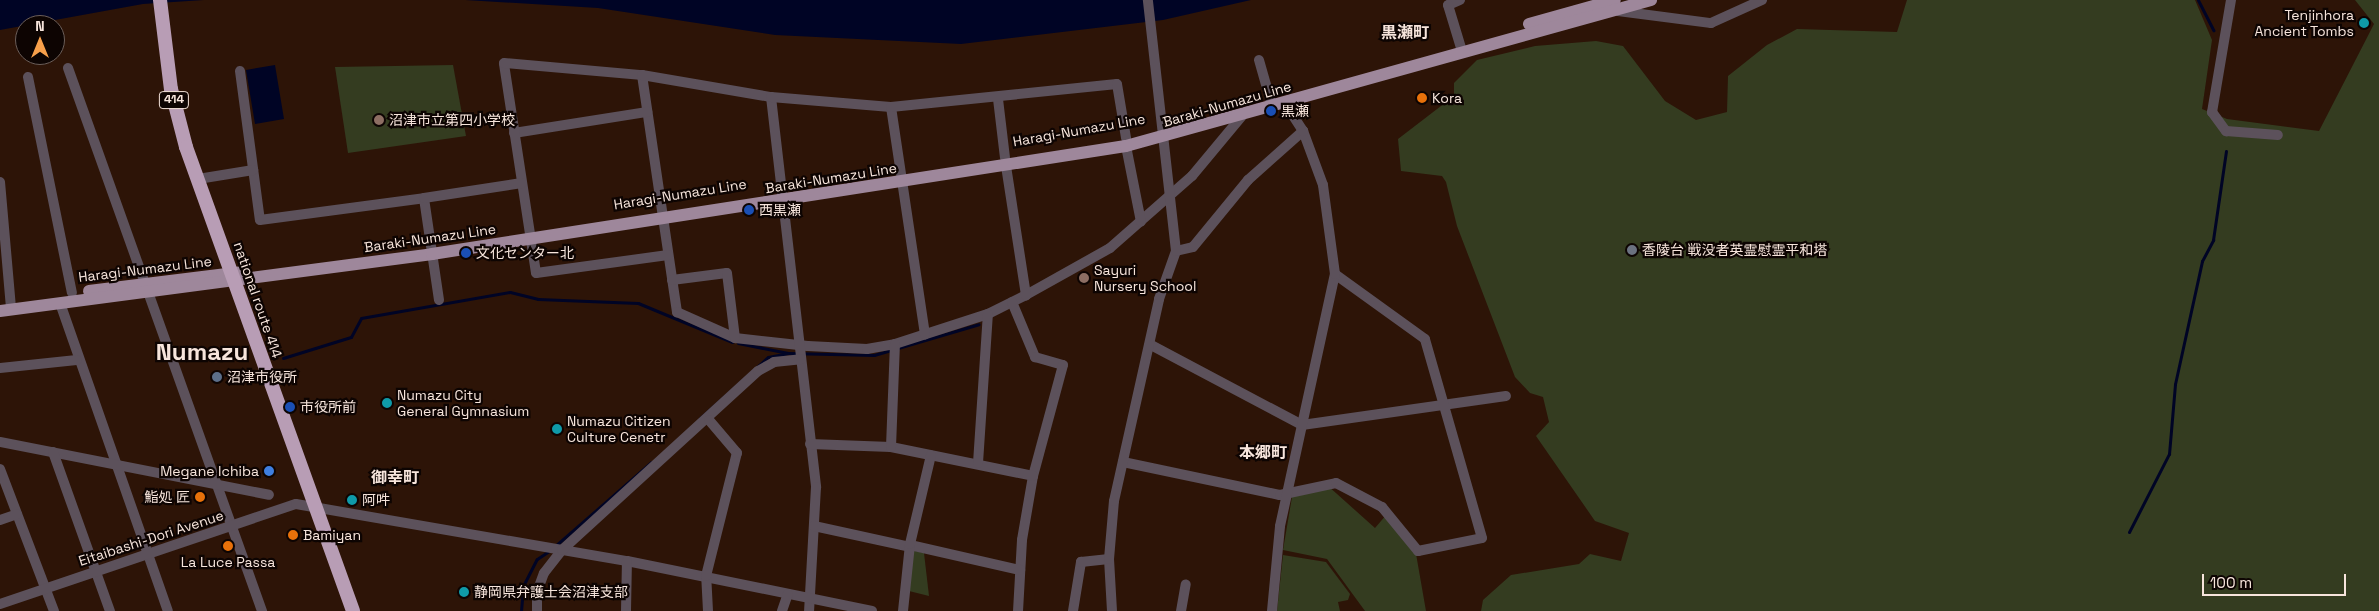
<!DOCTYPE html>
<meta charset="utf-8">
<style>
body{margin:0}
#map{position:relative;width:2379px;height:611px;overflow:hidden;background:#2d1407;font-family:"Space Grotesk","Noto Sans JP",sans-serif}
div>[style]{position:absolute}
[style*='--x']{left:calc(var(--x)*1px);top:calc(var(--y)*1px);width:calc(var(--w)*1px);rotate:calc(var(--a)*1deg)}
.green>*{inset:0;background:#343c20}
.water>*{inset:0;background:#000425}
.stream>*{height:3px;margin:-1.5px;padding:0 1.5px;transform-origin:1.5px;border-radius:1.5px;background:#000425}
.minor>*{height:10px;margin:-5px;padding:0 5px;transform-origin:5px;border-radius:5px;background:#5c515b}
.major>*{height:12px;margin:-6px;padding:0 6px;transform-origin:6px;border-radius:6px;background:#9e879b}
.highway>*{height:14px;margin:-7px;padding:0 7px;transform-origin:7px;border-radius:7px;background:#b89db5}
.dots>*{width:14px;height:14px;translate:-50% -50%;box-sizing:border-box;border:2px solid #0d0402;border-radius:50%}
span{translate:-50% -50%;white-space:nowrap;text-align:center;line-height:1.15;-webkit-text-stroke:4.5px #0d0402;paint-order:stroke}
.shield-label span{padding:1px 4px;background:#0d0402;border:1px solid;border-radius:4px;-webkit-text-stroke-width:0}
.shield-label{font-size:12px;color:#f7e5dc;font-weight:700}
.poi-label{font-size:14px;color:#f7e5dc}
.right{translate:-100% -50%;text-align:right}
.left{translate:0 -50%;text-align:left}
.street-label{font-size:14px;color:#f7e5dc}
.quarter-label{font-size:16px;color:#f7e5dc;font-weight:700}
.town-label{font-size:24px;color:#f7e5dc;font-weight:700}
.north{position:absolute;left:15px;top:15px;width:50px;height:50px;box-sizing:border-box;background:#0d0402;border:1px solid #6b5e59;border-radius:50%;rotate:0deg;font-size:14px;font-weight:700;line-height:20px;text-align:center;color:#f7e5dc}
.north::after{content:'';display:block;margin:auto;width:18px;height:22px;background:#f8a04b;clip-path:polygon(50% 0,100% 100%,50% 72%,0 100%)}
.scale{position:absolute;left:2202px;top:574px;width:144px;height:22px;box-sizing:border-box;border:2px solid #f7e5dc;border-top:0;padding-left:6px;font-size:15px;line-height:18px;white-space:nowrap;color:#f7e5dc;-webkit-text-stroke:4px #0d0402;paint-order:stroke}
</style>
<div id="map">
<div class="green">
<i style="clip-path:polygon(1907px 0,2195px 0,2212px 40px,2202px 109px,2227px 119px,2319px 131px,2374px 24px,2355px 0,2379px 0,2379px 611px,1481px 611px,1483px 600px,1511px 575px,1579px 564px,1590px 554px,1621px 561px,1629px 533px,1595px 521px,1536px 436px,1549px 422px,1543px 397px,1530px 393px,1515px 377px,1457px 226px,1446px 182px,1442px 176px,1401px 171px,1398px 139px,1454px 96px,1454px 83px,1477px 60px,1535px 46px,1596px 41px,1623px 46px,1665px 101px,1696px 120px,1727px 112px,1728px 76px,1767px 45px,1797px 29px,1897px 32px)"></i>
<i style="clip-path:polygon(453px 65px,466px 136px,348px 153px,335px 67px)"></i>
<i style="clip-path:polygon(1327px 485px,1375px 528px,1387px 514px,1415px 548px,1426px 611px,1365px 611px,1327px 559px,1283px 550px,1292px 497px)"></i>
<i style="clip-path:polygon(911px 550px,924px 553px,929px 596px,909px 591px)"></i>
<i style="clip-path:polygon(1283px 555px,1326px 562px,1350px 594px,1348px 600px,1338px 602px,1340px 611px,1277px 611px)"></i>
</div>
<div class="water">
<i style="clip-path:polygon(0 0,204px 0,143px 4px,0 30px)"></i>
<i style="clip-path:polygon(465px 0,1251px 0,1163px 20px,961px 44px,775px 35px,598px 8px)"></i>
<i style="clip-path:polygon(275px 65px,284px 119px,255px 124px,246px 70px)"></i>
</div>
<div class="stream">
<i style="--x:2198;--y:0;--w:34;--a:63"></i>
<i style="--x:738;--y:343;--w:51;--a:11.3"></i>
<i style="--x:788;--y:353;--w:86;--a:1.3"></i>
<i style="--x:874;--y:355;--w:109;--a:-16.4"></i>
<i style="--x:283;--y:358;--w:71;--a:-17.2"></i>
<i style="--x:351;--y:337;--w:21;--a:-62"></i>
<i style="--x:361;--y:318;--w:151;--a:-9.9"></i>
<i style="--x:510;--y:292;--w:29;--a:14"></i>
<i style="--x:538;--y:299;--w:100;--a:2.3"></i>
<i style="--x:638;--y:303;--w:102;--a:22.5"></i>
<i style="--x:700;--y:418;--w:91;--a:-41.9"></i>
<i style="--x:768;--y:357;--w:20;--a:-11"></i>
<i style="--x:2129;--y:532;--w:88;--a:-62.9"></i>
<i style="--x:2169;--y:454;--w:70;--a:-85.1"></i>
<i style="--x:2175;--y:384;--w:126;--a:-77.6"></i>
<i style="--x:2202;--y:261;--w:24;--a:-62"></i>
<i style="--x:2213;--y:240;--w:90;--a:-81.7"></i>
<i style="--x:554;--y:547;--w:129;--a:-41.2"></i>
<i style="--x:521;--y:611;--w:25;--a:-85"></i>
<i style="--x:523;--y:586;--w:30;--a:-63"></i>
<i style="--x:537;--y:559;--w:14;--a:-34"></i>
</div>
<div class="minor">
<i style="--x:1460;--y:0;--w:13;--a:157"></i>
<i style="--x:1448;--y:5;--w:48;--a:73.1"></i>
<i style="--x:2231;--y:0;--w:114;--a:99.6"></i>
<i style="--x:2212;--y:112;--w:24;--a:54"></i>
<i style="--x:2226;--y:131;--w:52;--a:4.4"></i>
<i style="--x:1618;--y:11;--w:94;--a:7.4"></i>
<i style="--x:1711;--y:23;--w:56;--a:-24.3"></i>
<i style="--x:1259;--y:60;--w:48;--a:74.2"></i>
<i style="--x:68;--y:68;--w:577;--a:70.34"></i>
<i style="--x:240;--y:71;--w:150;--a:82.4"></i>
<i style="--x:260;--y:220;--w:165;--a:-7.6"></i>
<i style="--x:642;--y:75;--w:240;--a:81.6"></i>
<i style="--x:677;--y:312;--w:64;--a:24.1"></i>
<i style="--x:735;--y:338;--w:73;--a:6.3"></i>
<i style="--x:808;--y:346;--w:59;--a:2.9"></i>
<i style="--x:867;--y:349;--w:28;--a:-10"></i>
<i style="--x:895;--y:344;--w:98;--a:-17.9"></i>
<i style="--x:988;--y:314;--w:42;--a:-26.6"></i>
<i style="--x:1026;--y:295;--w:96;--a:-29.2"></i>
<i style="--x:1110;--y:248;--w:109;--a:-41.3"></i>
<i style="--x:1192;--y:176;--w:78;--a:-50.2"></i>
<i style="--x:28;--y:77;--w:220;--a:78.5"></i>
<i style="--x:771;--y:97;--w:393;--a:83.4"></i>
<i style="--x:816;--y:487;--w:124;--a:93.2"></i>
<i style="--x:998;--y:99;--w:59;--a:83.2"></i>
<i style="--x:891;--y:107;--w:230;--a:81.5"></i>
<i style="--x:514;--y:133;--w:135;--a:-9"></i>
<i style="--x:1126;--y:146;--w:77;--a:78.8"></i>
<i style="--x:1006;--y:166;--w:131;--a:81.2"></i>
<i style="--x:198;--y:179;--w:56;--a:-9.3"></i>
<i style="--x:0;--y:182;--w:127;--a:85"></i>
<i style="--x:1176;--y:251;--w:17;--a:-13"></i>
<i style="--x:1193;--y:247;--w:87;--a:-50.6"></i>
<i style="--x:1248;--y:180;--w:74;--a:-41.7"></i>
<i style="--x:668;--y:255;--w:133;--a:172.2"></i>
<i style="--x:536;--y:273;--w:212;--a:-98.7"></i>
<i style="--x:504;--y:63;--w:139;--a:5"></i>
<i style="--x:642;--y:75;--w:131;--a:9.7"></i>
<i style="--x:771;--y:97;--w:120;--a:4.8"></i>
<i style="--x:891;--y:107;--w:227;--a:-5.8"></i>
<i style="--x:1117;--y:84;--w:55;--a:80.5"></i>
<i style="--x:672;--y:280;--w:55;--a:-7.3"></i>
<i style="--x:727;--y:273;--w:65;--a:83"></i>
<i style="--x:439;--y:300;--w:103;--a:-98.4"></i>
<i style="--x:424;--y:198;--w:99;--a:-8.7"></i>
<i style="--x:1012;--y:302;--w:60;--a:67.3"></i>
<i style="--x:1035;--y:357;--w:29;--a:16"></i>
<i style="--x:1063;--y:365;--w:115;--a:105.1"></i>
<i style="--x:1033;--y:476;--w:65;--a:99.8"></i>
<i style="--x:1022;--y:540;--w:71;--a:93.2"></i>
<i style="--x:60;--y:303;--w:326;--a:70.7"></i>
<i style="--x:1151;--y:345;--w:171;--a:27.9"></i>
<i style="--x:1302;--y:425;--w:206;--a:-8.1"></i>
<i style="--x:0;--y:368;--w:77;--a:-5.9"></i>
<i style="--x:0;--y:442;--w:274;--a:11.1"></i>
<i style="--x:810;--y:444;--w:81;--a:2.1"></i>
<i style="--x:891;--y:447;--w:145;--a:11.5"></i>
<i style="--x:891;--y:447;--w:103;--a:-87.8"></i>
<i style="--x:53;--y:452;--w:169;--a:70.3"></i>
<i style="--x:1123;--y:462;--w:160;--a:11.9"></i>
<i style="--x:1280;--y:495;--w:57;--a:-12.1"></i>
<i style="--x:1336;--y:483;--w:52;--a:27.6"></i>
<i style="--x:1382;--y:507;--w:57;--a:50.7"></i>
<i style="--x:1418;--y:551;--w:65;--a:-11.5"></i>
<i style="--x:1482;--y:538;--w:207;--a:-106"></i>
<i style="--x:1425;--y:339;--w:111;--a:-144.2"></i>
<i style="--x:978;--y:463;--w:149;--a:-86.2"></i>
<i style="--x:0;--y:469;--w:152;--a:69.2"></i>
<i style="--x:0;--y:520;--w:18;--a:-19"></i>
<i style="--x:814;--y:526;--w:98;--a:12.3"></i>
<i style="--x:910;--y:545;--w:113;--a:12.8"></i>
<i style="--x:0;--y:604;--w:312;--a:-18.7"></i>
<i style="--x:296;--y:504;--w:336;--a:9.8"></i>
<i style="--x:627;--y:561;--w:250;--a:11.5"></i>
<i style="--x:537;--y:611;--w:19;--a:-90"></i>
<i style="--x:537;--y:592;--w:20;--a:-70"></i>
<i style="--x:544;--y:573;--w:29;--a:-52"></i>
<i style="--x:562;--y:550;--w:265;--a:-42.4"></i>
<i style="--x:758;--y:371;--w:18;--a:-29"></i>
<i style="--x:774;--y:362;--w:27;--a:-6"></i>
<i style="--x:626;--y:611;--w:50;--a:-88.9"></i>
<i style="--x:708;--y:611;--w:35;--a:-93"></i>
<i style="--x:706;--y:576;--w:127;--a:-75.9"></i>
<i style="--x:737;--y:453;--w:43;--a:-130.3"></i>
<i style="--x:782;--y:611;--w:18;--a:-71"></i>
<i style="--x:903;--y:611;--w:67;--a:-84"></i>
<i style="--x:910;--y:544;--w:91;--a:-76.7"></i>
<i style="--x:1073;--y:611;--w:50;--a:-80.7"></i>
<i style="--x:1081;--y:562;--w:28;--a:-6"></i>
<i style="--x:1112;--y:611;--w:52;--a:-93.3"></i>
<i style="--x:1109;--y:559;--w:58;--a:-85.1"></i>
<i style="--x:1114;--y:501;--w:207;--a:-77.4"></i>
<i style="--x:1159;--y:299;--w:51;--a:-70.5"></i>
<i style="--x:1176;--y:251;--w:253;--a:-96.4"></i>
<i style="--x:1181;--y:611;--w:27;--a:-80"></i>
<i style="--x:1272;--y:611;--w:85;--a:-84.6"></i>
<i style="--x:1280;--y:526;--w:258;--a:-77.7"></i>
<i style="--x:1335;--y:274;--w:90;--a:-97.7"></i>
<i style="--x:1323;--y:185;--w:58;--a:-110.3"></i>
<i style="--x:1303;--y:131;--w:33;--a:-123"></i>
</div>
<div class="major">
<i style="--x:1529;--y:24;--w:89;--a:-15.6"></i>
<i style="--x:89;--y:291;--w:153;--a:-7.1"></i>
<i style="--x:0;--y:311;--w:436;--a:-7.5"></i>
<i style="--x:432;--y:254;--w:702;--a:-8.85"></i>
<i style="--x:1126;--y:146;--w:545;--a:-15.54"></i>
</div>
<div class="highway">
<i style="--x:160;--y:0;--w:90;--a:83"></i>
<i style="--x:171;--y:89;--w:60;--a:75.5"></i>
<i style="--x:186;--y:147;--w:493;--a:70.2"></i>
</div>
<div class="dots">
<i style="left:2364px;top:23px;background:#0f9aa8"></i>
<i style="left:1422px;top:98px;background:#e8710a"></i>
<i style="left:1271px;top:111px;background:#1a4fb4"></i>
<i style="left:379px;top:120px;background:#8d6e63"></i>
<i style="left:749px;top:210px;background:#1a4fb4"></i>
<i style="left:1632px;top:250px;background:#6b7280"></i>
<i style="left:466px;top:253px;background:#1a4fb4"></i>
<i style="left:1084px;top:278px;background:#8d6e63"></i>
<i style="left:217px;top:377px;background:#5c6f8a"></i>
<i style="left:387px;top:403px;background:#0f9aa8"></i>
<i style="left:290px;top:407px;background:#1a4fb4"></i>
<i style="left:557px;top:429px;background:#0f9aa8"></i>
<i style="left:269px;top:471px;background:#3f7fe0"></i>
<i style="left:200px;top:497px;background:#e8710a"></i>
<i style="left:352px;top:500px;background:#0f9aa8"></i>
<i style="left:293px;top:535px;background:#e8710a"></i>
<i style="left:228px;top:546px;background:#e8710a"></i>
<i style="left:464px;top:592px;background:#0f9aa8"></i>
</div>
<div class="shield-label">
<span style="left:174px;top:100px">414</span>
</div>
<div class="poi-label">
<span class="right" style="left:2354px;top:23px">Tenjinhora<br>Ancient Tombs</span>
<span class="left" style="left:1432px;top:98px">Kora</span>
<span class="left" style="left:1281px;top:111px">黒瀬</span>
<span class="left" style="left:389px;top:120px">沼津市立第四小学校</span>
<span class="left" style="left:759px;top:210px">西黒瀬</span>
<span class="left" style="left:1642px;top:250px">香陵台 戦没者英霊慰霊平和塔</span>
<span class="left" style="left:476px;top:253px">文化センター北</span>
<span class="left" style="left:1094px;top:278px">Sayuri<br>Nursery School</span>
<span class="left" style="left:227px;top:377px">沼津市役所</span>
<span class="left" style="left:397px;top:403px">Numazu City<br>General Gymnasium</span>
<span class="left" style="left:300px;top:407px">市役所前</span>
<span class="left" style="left:567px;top:429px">Numazu Citizen<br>Culture Cenetr</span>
<span class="right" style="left:259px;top:471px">Megane Ichiba</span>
<span class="right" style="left:190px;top:497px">鮨処 匠</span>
<span class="left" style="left:362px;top:500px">阿吽</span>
<span class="left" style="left:303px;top:535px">Bamiyan</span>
<span style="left:228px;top:562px">La Luce Passa</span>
<span class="left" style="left:474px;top:592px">静岡県弁護士会沼津支部</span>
</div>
<div class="street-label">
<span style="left:1227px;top:104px;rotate:-16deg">Baraki-Numazu Line</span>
<span style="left:1079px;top:130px;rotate:-10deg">Haragi-Numazu Line</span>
<span style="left:831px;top:178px;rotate:-9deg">Baraki-Numazu Line</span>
<span style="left:680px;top:194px;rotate:-9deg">Haragi-Numazu Line</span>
<span style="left:430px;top:238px;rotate:-8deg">Baraki-Numazu Line</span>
<span style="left:145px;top:269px;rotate:-7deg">Haragi-Numazu Line</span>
<span style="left:258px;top:300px;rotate:71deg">national route 414</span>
<span style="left:151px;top:538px;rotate:-18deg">Eitaibashi-Dori Avenue</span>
</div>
<div class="quarter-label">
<span style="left:1405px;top:33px">黒瀬町</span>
<span style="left:1263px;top:453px">本郷町</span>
<span style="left:395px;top:478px">御幸町</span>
</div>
<div class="town-label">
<span style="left:202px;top:352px">Numazu</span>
</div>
<div class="north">N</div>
<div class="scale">100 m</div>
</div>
